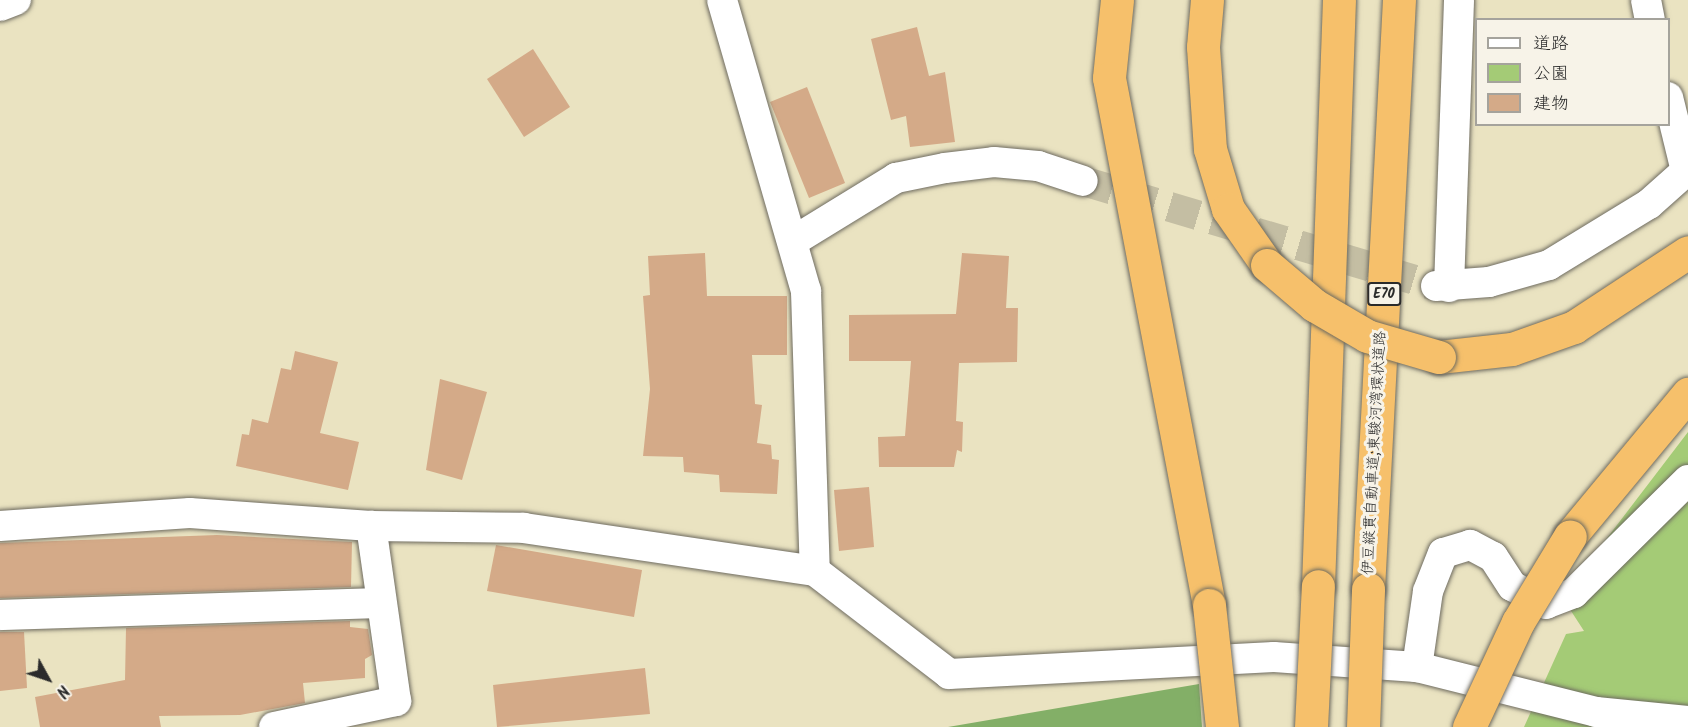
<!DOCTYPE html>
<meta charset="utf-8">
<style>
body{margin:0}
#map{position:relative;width:1688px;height:727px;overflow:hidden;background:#eae3c1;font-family:Kalam,"Klee One",sans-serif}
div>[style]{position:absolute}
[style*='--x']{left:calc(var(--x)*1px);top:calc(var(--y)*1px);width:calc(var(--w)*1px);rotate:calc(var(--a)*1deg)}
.green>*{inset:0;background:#a4cb76}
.forest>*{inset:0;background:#83af67}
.building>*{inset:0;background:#d4aa88}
.minor-tunnel>*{height:30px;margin-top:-15px;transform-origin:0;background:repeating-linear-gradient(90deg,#c4bea3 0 30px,transparent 0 45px)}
.roads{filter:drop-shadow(0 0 2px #6e6b60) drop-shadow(0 0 2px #6e6b60)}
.minor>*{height:30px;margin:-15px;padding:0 15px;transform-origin:15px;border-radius:15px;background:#fff}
.motorway>*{height:33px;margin:-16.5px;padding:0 16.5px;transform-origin:16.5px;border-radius:16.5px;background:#f6c06b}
.bridges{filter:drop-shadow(0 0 2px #6e6b60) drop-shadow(0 0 2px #6e6b60)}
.motorway-bridge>*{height:33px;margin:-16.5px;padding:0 16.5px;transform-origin:16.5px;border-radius:16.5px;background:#f6c06b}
span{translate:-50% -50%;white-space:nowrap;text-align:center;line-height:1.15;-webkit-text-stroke:6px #f7f3e8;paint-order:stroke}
.shield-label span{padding:2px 4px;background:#f7f3e8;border:2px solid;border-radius:4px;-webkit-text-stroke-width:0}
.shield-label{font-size:14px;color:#2b2b2b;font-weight:700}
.street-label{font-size:15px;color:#2b2b2b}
.legend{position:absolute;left:1475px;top:18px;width:195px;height:108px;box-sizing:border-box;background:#f7f3e8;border:2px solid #a5a39c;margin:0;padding:8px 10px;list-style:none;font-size:18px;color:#2b2b2b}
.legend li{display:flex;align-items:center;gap:12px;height:30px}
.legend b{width:30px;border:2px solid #a5a39c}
.north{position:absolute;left:18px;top:649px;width:60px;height:60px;-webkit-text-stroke:4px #f7f3e8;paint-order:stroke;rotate:130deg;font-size:16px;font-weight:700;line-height:24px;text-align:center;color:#2b2b2b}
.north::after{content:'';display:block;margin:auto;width:21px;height:27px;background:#2b2b2b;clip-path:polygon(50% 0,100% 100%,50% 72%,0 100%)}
</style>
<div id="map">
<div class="green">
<i style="clip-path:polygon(1688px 432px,1688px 727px,1524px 727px,1566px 634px,1584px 631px,1562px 597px)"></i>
</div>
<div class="forest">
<i style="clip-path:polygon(1199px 684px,1202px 727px,948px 727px)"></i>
</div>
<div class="building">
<i style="clip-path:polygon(917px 27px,929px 76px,945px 72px,955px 142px,910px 147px,906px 116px,891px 120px,871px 39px)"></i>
<i style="clip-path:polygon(533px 49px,570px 107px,524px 137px,487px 79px)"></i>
<i style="clip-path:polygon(807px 87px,845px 183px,809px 198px,770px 102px)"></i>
<i style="clip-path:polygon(705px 253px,707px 296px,787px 296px,787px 355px,752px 355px,755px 404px,762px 405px,757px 443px,771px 445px,772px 459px,779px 460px,777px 494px,720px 492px,719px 475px,684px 472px,683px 457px,643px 456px,650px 389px,643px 296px,650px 295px,648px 256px)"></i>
<i style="clip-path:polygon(962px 253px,1009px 256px,1006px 308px,1018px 308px,1017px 362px,959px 363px,956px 421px,963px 422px,962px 452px,957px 450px,954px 467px,879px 467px,878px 437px,905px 436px,911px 361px,849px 361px,849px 315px,956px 314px)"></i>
<i style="clip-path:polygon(295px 351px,338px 362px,320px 433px,359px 442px,348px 490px,236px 466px,242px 434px,249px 435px,252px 419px,268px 423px,281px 368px,291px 370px)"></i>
<i style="clip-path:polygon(440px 379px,487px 392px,462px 480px,426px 470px)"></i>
<i style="clip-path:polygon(869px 487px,874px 547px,839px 551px,834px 490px)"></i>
<i style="clip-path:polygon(217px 535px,352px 542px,351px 587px,0 598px,0 543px)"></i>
<i style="clip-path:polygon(496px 545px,642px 570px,634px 617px,487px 591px)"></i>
<i style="clip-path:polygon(350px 621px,350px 627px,368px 629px,372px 655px,365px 659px,365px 678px,303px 683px,305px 703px,240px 715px,159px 716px,161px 727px,40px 727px,35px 697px,125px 680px,126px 628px)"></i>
<i style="clip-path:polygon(0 632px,24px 632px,27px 688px,0 691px)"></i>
<i style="clip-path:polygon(645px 668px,650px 714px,497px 727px,493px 685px)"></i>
</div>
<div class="minor-tunnel">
<i style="--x:1083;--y:181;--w:368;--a:16.6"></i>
</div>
<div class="roads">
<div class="minor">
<i style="--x:722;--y:0;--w:303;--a:73.9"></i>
<i style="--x:806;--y:291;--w:280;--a:88.2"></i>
<i style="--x:1646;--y:0;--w:20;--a:79"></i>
<i style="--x:0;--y:6;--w:17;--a:-21"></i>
<i style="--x:795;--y:240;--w:119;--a:-31.5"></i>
<i style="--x:896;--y:178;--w:50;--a:-11.5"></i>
<i style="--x:945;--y:168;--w:49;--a:-7"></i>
<i style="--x:994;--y:162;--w:44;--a:5.2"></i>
<i style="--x:1038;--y:166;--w:47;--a:18.4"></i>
<i style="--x:1436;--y:286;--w:53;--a:-4.3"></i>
<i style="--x:1489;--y:282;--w:62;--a:-15.8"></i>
<i style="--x:1549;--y:265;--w:117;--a:-31.4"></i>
<i style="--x:1649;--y:204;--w:50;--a:-41.7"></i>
<i style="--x:1686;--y:171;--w:76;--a:-103.7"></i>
<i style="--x:1449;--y:287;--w:287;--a:-88"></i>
<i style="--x:1688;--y:480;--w:161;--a:135.3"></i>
<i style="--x:1574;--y:593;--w:30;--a:159"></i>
<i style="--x:1546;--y:604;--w:38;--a:-152"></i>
<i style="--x:1512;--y:586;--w:35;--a:-123"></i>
<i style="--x:1493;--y:557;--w:26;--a:-152"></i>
<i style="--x:1470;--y:545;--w:28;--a:163"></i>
<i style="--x:1443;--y:553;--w:41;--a:111.5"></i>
<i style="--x:1428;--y:591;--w:77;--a:98.2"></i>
<i style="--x:1417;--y:667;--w:185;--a:14.1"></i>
<i style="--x:1596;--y:712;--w:92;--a:5.6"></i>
<i style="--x:0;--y:526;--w:190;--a:-3.9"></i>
<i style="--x:190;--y:513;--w:181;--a:4.1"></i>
<i style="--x:371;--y:526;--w:153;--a:0.7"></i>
<i style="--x:524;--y:528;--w:294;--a:8.4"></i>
<i style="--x:815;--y:571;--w:169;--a:37.5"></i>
<i style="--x:949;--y:674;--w:325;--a:-3"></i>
<i style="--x:1274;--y:657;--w:143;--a:4"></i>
<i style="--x:0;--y:615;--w:381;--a:-1.8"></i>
<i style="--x:274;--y:727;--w:125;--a:-12"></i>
<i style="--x:396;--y:701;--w:177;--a:-98.1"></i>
</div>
<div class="motorway">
<i style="--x:1117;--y:0;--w:78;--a:95.9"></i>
<i style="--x:1109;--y:78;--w:536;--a:79.26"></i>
<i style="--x:1207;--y:0;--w:47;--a:94.9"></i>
<i style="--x:1203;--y:47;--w:102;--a:86.1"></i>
<i style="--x:1210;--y:149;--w:63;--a:73.3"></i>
<i style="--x:1228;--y:209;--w:68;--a:55.1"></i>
<i style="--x:1439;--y:357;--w:73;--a:-6.3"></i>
<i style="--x:1512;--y:349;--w:66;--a:-19.5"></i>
<i style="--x:1574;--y:327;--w:136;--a:-33.3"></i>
<i style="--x:1570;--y:536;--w:185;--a:-50.3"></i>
<i style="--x:1318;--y:586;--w:586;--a:-87.95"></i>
<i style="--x:1368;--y:589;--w:590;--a:-86.99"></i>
</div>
</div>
<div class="bridges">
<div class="motorway-bridge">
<i style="--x:1267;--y:265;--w:62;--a:40.4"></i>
<i style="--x:1314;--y:305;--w:61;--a:30.3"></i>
<i style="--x:1367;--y:336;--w:75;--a:16.3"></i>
<i style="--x:1209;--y:605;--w:123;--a:83.9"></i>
<i style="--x:1311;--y:727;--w:141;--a:-87.2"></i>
<i style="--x:1363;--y:727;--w:138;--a:-87.9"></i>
<i style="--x:1469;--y:727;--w:116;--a:-65"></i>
<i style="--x:1518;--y:622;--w:100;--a:-58.8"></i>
</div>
</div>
<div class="shield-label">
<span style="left:1384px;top:294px">E70</span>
</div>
<div class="street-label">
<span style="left:1375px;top:453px;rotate:-87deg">伊豆縦貫自動車道;東駿河湾環状道路</span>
</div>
<ul class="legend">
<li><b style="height:8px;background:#fff"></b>道路</li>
<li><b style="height:16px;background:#a4cb76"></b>公園</li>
<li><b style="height:16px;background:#d4aa88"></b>建物</li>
</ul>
<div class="north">N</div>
</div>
